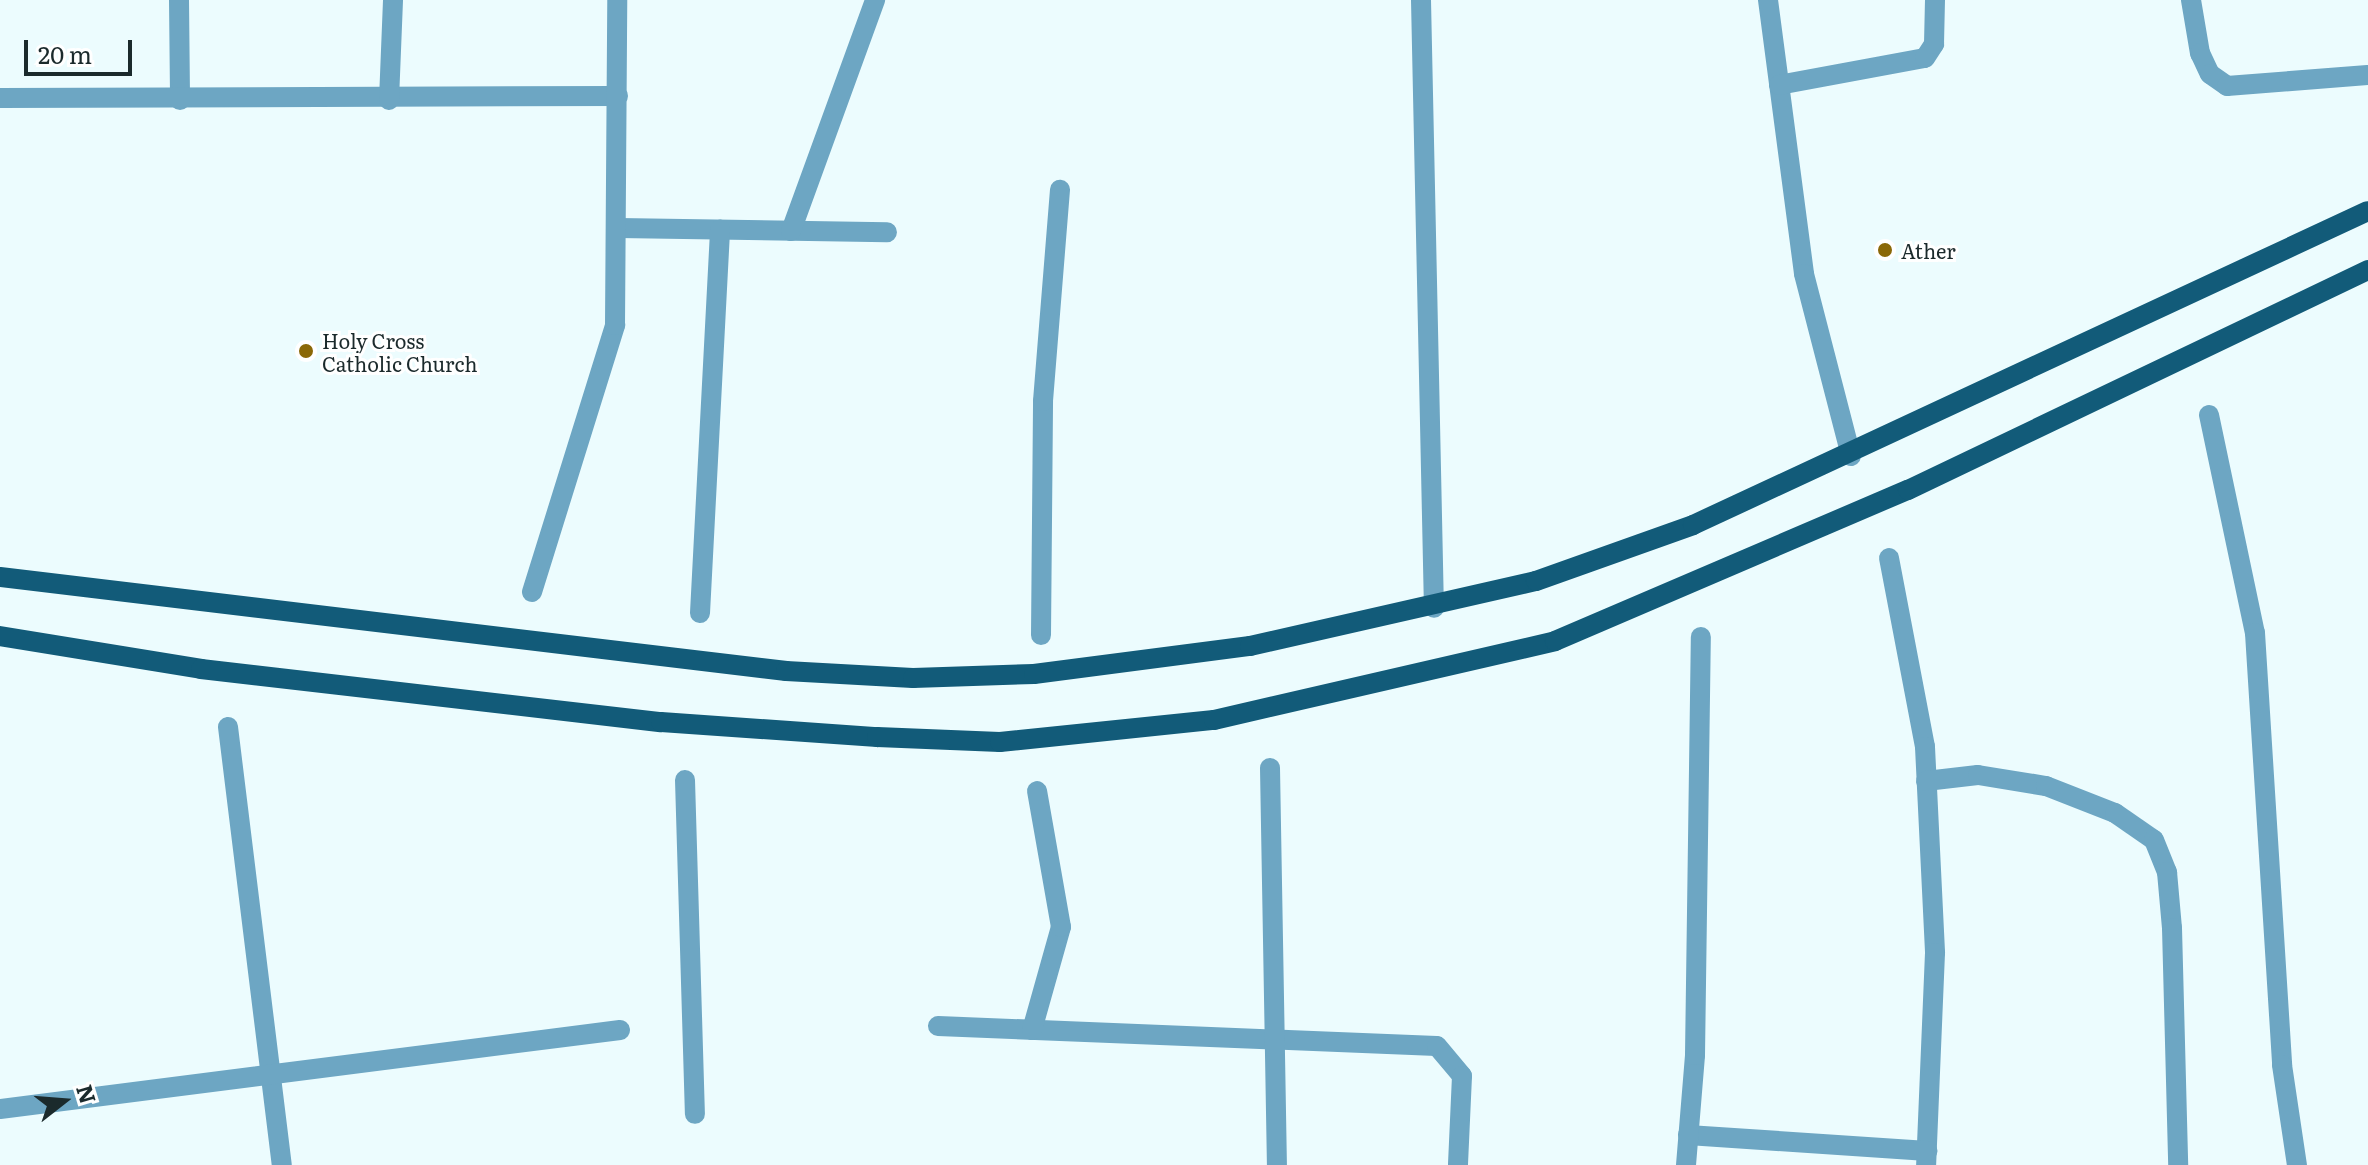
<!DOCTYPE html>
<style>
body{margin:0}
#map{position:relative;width:2368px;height:1165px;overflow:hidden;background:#ecfcfe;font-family:Literata,serif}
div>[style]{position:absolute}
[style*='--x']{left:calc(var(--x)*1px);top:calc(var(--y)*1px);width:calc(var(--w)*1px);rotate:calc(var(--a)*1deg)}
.minor>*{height:20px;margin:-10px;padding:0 10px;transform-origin:10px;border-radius:10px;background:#6da6c3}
.tertiary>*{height:20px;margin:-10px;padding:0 10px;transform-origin:10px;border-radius:10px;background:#6da6c3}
.primary>*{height:20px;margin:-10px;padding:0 10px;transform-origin:10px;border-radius:10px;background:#125b79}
.dots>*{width:22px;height:22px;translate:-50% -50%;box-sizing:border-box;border:4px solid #fff;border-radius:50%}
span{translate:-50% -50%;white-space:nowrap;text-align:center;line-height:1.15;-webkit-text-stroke:6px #fff;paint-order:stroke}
.poi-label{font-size:20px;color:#1b2a2c}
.left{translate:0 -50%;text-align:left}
.north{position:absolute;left:24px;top:1061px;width:80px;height:80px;-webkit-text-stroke:6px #fff;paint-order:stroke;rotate:73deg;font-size:22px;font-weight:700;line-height:32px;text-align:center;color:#1b2a2c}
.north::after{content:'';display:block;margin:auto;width:28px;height:36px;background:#1b2a2c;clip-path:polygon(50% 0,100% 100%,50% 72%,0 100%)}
.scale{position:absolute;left:24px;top:40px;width:108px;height:36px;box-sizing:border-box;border:4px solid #1b2a2c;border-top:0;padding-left:10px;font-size:24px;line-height:28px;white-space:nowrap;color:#1b2a2c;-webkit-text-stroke:6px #fff;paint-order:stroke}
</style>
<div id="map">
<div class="minor">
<i style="--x:179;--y:0;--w:100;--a:89.4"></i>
<i style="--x:1768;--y:0;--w:276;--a:82.5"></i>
<i style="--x:1804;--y:274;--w:188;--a:75.5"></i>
<i style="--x:2191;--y:0;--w:54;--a:80.4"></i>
<i style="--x:2200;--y:53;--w:23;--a:65"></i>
<i style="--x:2210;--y:74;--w:21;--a:35"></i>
<i style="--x:2227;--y:86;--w:141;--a:-4.5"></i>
<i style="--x:1779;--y:85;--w:148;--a:-10.5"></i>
<i style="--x:1925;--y:58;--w:17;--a:-57"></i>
<i style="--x:1934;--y:44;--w:44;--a:-88.7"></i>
<i style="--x:0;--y:98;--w:618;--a:-0.19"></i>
<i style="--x:389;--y:100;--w:100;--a:-87.7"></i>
<i style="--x:619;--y:228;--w:268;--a:0.9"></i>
<i style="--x:791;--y:231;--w:246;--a:-70"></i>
<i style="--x:1889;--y:558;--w:192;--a:79.2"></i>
<i style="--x:1925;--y:747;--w:206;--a:87.2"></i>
<i style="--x:1935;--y:953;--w:212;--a:92.4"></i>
<i style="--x:532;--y:592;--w:280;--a:-72.7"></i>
<i style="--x:615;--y:325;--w:325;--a:-89.6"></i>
<i style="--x:700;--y:613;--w:384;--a:-87"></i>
<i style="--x:1041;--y:635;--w:234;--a:-89.5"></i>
<i style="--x:1043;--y:401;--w:212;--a:-85.4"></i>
<i style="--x:228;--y:727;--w:441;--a:83"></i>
<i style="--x:685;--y:780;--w:334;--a:88.3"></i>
<i style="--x:1926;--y:781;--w:52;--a:-6.6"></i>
<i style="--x:1978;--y:775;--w:69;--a:9.2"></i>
<i style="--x:2046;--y:786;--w:74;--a:21.4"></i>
<i style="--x:2115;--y:813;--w:47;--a:34.7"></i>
<i style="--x:2154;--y:840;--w:35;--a:68"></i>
<i style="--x:2167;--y:872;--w:56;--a:84.9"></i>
<i style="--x:2172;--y:928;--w:237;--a:88.5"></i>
<i style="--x:938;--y:1026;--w:499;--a:2.3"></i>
<i style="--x:1437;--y:1046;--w:39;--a:50"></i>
<i style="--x:1462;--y:1076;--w:89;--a:92.6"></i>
<i style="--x:1032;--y:1030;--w:107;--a:-74.3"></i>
<i style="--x:1061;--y:927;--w:138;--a:-100"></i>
<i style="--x:0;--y:1109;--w:625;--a:-7.26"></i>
<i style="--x:1688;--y:1135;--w:240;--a:3.8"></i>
<i style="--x:1686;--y:1165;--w:110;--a:-85.3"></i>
<i style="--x:1695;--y:1055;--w:418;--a:-89.2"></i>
</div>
<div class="tertiary">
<i style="--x:1421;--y:0;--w:608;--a:88.78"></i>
<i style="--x:2209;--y:415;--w:223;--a:78.1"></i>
<i style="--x:2255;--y:633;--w:433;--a:86.4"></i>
<i style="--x:2282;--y:1065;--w:101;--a:81.5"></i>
<i style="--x:1270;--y:768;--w:397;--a:89"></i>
</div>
<div class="primary">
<i style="--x:0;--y:577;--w:792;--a:6.82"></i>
<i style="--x:786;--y:671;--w:127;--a:3.2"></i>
<i style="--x:913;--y:678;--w:121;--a:-1.9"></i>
<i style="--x:1034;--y:674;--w:218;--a:-7.4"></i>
<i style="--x:1250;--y:646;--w:293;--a:-12.8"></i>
<i style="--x:1536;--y:581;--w:167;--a:-19.6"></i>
<i style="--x:1693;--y:525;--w:744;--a:-24.95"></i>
<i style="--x:0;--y:636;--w:204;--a:9.3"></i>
<i style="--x:201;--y:669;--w:463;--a:6.6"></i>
<i style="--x:661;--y:722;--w:217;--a:4"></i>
<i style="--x:877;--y:737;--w:123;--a:2.3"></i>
<i style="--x:1000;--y:742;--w:215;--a:-5.9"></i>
<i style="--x:1214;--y:720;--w:350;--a:-13"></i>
<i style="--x:1555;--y:641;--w:384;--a:-23.2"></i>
<i style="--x:1908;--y:490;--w:510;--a:-25.56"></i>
</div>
<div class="dots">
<i style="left:1885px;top:250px;background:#8a6807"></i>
<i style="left:306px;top:351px;background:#8a6807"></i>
</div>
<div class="poi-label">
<span class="left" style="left:1901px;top:250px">Ather</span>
<span class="left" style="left:322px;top:352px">Holy Cross<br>Catholic Church</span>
</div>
<div class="north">N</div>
<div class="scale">20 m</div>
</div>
